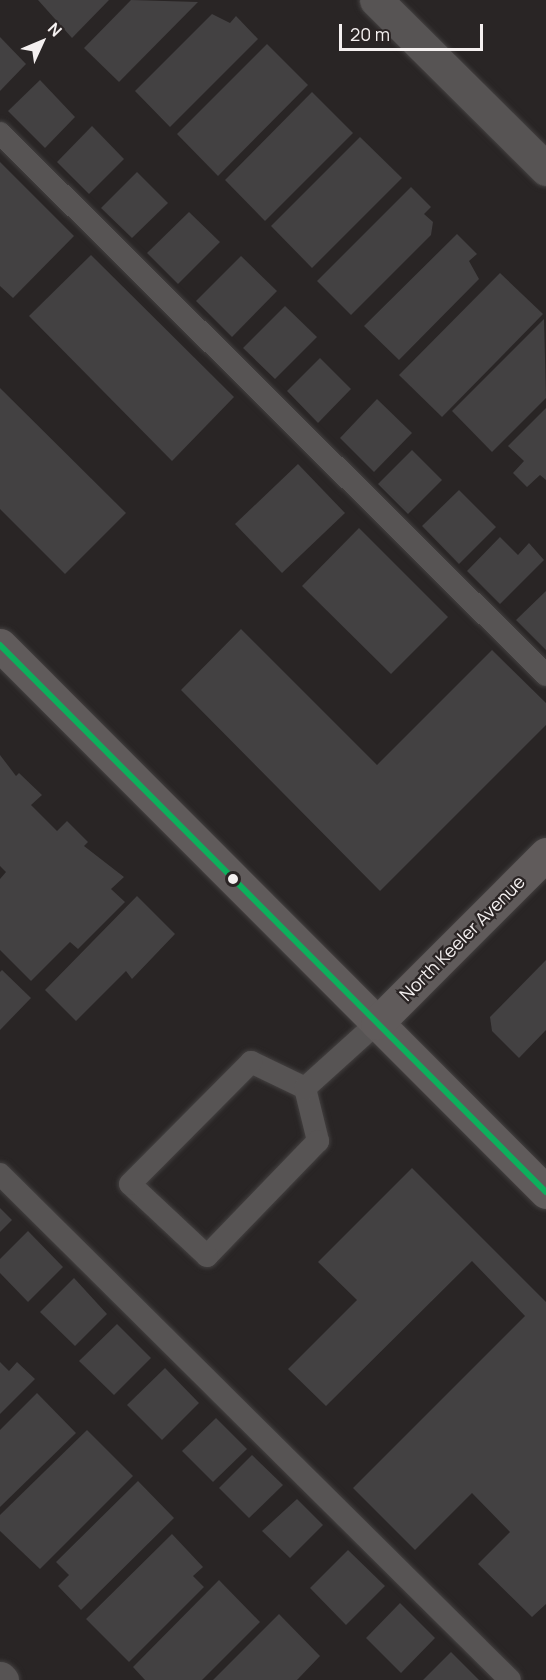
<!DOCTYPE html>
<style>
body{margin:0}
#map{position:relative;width:546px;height:1680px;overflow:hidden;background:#292525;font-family:Manrope,sans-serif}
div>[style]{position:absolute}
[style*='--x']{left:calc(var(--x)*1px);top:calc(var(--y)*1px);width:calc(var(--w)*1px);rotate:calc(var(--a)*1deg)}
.building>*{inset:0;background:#434142}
.roads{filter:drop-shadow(0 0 2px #434040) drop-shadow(0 0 2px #434040)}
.lane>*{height:22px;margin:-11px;padding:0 11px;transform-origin:11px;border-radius:11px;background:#575454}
.street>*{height:33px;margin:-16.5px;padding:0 16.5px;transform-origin:16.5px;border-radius:16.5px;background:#575454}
.secondary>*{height:33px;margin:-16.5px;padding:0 16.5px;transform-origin:16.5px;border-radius:16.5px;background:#605b5b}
.bus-1>*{height:6px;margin:-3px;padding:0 3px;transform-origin:3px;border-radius:3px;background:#0daf5c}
.dots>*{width:16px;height:16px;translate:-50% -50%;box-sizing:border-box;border:3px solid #2a2424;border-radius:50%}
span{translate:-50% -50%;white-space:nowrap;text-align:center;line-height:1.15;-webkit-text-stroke:4.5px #2a2424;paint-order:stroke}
.street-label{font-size:18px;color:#f4f0f0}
.north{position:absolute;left:12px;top:12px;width:60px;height:60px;-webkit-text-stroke:4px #2a2424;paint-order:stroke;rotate:46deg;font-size:16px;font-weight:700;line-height:24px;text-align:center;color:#f4f0f0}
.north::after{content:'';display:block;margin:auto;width:21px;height:27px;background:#f4f0f0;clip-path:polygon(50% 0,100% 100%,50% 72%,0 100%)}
.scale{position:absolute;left:339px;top:24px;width:144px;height:27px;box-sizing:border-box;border:3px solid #f4f0f0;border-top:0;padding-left:8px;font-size:18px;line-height:21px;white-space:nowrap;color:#f4f0f0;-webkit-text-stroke:4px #2a2424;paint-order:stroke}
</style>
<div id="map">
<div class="building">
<i style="clip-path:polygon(38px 0,109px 0,72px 38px)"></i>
<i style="clip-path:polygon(131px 0,198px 2px,119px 82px,84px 48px)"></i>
<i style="clip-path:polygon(212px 14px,230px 23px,236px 16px,258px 39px,170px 127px,135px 91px)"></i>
<i style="clip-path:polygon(0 37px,26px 64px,0 91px)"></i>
<i style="clip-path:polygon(267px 44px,308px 85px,218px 176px,177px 134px)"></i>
<i style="clip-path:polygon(40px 80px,75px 117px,45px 148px,8px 111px)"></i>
<i style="clip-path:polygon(312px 92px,353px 133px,265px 221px,225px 180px)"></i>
<i style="clip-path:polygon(92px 126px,124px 159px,89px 194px,57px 162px)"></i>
<i style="clip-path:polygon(360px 137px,402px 178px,312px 268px,271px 226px)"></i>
<i style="clip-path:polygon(0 162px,74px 236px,13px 298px,0 286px)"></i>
<i style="clip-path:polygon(137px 172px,168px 203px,132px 238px,101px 208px)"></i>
<i style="clip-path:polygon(411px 187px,431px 207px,424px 214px,433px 222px,431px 235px,351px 315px,317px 281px)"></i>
<i style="clip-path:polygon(189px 212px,220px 242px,178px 284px,147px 253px)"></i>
<i style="clip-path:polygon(457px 234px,477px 254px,469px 261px,479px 279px,399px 360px,364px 326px)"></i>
<i style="clip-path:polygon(91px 255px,234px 397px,172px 461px,29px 316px)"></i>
<i style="clip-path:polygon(241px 256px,277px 291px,232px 337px,196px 301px)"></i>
<i style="clip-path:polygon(500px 273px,543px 314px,442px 417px,399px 375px)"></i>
<i style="clip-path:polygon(285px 306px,317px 337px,275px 379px,243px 348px)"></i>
<i style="clip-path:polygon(544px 319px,546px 398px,492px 452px,452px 411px)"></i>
<i style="clip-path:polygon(320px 358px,351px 389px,318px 423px,287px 391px)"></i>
<i style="clip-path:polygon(0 388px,126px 513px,65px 574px,0 509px)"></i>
<i style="clip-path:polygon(377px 399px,412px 433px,374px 472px,340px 438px)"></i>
<i style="clip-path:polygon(546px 408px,546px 480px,540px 475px,527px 487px,513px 473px,524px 461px,508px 446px)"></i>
<i style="clip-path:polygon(412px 450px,442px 480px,408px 514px,378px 484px)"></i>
<i style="clip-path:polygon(298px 464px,345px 513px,282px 573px,235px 524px)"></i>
<i style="clip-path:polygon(459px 490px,496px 527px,459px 564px,422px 526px)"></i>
<i style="clip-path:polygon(359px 528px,448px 617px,391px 674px,302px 586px)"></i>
<i style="clip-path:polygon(500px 537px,518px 555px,529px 543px,544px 560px,500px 604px,467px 571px)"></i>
<i style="clip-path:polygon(546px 591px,546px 650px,516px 620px)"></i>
<i style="clip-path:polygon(241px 629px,377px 765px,492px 650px,546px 703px,546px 725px,380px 891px,181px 690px)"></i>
<i style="clip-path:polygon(0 755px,16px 776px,19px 773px,42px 795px,31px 805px,57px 831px,67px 821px,88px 842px,84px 846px,124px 877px,111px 889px,125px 902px,78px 949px,70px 942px,31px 981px,0 950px,0 879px,6px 872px,0 866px)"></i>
<i style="clip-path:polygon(137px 896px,175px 934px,132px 979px,126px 971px,76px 1021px,45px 990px)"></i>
<i style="clip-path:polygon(546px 960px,546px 1030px,519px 1058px,492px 1031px,490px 1017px)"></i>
<i style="clip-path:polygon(2px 970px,31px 998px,0 1030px,0 972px)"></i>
<i style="clip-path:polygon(412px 1168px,546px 1302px,546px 1604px,532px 1617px,478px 1564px,510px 1532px,472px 1493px,415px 1550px,353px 1488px,525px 1316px,472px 1261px,326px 1406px,288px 1369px,357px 1300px,318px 1262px)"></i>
<i style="clip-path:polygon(0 1208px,12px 1220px,0 1232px)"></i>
<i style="clip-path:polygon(28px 1231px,63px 1267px,28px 1302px,0 1273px,0 1259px)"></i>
<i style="clip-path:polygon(74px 1278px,107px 1314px,75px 1346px,40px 1312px)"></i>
<i style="clip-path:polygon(117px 1324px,151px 1358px,114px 1395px,79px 1361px)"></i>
<i style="clip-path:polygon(0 1362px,9px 1371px,17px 1362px,35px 1379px,0 1414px)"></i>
<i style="clip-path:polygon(165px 1368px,199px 1403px,162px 1440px,127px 1405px)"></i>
<i style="clip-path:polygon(37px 1393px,76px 1433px,0 1507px,0 1430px)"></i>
<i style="clip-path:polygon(216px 1418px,247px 1449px,213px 1482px,182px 1451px)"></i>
<i style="clip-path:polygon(87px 1430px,133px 1476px,40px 1569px,0 1531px,0 1515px)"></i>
<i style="clip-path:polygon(252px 1455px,283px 1485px,249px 1518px,219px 1488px)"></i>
<i style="clip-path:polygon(138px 1481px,174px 1518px,81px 1610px,58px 1586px,69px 1575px,56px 1562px)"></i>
<i style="clip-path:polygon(297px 1499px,323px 1525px,290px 1558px,262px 1531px)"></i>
<i style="clip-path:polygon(172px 1534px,203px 1567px,193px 1576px,204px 1587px,129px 1662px,86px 1619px)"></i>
<i style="clip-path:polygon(348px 1550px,385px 1586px,346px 1625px,310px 1588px)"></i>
<i style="clip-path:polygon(219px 1580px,260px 1622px,202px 1680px,145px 1680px,133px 1667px)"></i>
<i style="clip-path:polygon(400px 1603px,435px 1638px,401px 1673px,366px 1638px)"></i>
<i style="clip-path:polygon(279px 1614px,320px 1656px,297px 1680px,213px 1680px)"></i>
<i style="clip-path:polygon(451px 1652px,479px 1680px,423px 1680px)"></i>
</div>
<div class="roads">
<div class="lane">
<i style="--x:0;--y:133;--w:769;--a:44.79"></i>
<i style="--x:251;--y:1062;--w:60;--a:25.7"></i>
<i style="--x:305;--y:1088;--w:55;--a:76.2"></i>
<i style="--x:318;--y:1141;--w:160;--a:134"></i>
<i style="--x:207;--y:1256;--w:105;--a:-136.9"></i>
<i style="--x:130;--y:1184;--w:172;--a:-45.2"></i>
<i style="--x:305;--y:1088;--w:97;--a:-42.1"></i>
<i style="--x:0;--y:1174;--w:718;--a:44.77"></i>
</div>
<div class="street">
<i style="--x:376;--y:0;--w:240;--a:44.8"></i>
<i style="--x:0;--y:1678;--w:3;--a:45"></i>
</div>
<div class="secondary">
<i style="--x:0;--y:645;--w:773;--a:45.05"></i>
<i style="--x:377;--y:1023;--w:239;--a:-45"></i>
</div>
</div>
<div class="bus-1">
<i style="--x:0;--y:645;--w:773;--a:45.05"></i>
</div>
<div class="dots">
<i style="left:233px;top:879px;background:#f4f0f0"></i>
</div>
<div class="street-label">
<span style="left:462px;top:938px;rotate:-45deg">North Keeler Avenue</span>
</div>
<div class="north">N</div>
<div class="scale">20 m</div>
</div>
